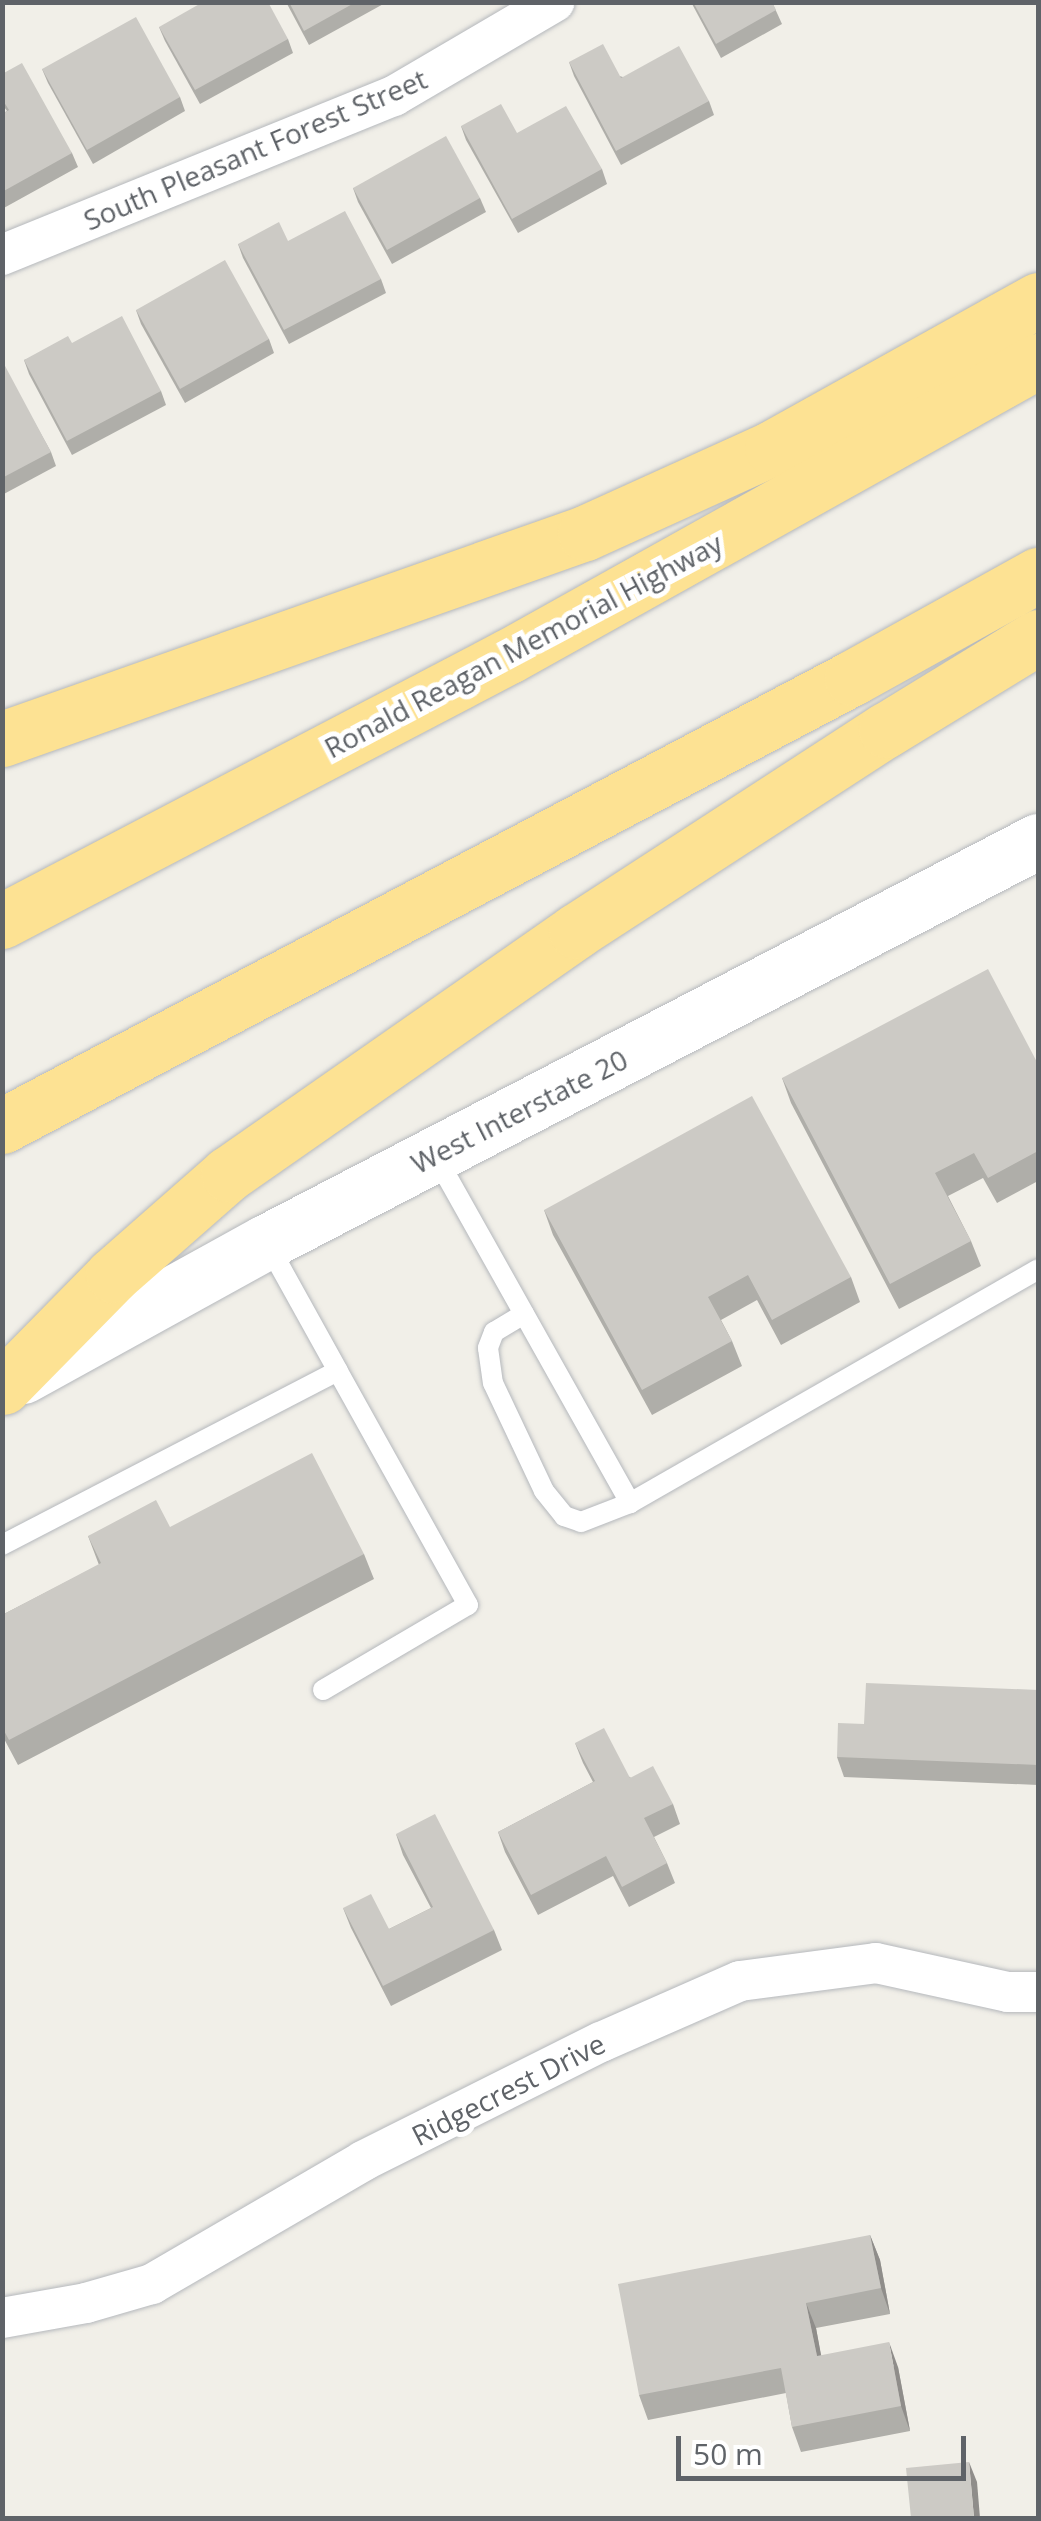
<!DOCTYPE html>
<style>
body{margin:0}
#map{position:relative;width:1041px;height:2521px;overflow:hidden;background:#f1efe8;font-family:"Open Sans",sans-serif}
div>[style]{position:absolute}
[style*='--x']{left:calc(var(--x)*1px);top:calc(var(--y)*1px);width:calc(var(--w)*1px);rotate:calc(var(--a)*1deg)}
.roads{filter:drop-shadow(0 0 2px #b5b8bc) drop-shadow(0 0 2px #b5b8bc)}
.lane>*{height:20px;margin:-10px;padding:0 10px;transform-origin:10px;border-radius:10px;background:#fff}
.street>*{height:40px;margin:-20px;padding:0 20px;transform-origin:20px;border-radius:20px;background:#fff}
.secondary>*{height:55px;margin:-27.5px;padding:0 27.5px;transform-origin:27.5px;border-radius:27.5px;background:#fff}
.highway>*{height:55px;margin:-27.5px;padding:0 27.5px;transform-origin:27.5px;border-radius:27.5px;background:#fde293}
.wall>*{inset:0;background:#afaea9}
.shaded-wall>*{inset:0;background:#8f8d8a}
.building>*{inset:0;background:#cccac5}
span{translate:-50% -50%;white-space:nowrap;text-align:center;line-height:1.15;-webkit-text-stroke:10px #fff;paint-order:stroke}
.street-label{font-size:28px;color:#5f6368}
.frame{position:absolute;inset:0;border:5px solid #5f6368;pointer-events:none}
.scale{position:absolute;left:676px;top:2436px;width:290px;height:45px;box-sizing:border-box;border:5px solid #5f6368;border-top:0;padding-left:12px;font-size:30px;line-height:35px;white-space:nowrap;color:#5f6368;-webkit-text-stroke:8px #fff;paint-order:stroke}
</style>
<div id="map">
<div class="roads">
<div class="lane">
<i style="--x:436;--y:1157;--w:397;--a:60.7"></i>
<i style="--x:630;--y:1503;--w:470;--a:-29.8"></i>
<i style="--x:524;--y:1314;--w:35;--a:149"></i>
<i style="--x:494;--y:1332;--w:17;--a:111"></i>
<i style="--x:488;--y:1348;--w:35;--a:82"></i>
<i style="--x:493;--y:1383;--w:119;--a:64.7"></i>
<i style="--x:544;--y:1491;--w:32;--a:51"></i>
<i style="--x:564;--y:1516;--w:18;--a:19"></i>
<i style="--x:581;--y:1522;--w:53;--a:-21.2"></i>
<i style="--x:2;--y:1545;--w:378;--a:-27.4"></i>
<i style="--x:338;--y:1371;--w:146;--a:-119"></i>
<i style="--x:323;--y:1690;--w:168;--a:-30.4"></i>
<i style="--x:468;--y:1605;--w:268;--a:-119.1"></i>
</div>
<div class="street">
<i style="--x:2;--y:255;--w:423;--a:-22.1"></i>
<i style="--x:394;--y:96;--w:186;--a:-30.4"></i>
<i style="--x:2;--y:2318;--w:85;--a:-10.1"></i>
<i style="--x:86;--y:2303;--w:69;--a:-16.1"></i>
<i style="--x:152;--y:2284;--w:244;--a:-30.2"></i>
<i style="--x:363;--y:2161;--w:266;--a:-26.6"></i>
<i style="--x:601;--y:2042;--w:152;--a:-23.7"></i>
<i style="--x:740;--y:1981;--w:137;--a:-7.5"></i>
<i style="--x:876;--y:1963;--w:135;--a:12.4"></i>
<i style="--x:1008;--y:1992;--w:30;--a:0"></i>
</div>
<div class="secondary">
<i style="--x:23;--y:1376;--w:277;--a:-28.9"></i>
<i style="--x:266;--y:1242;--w:870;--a:-27.45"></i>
</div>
<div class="highway">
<i style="--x:2;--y:739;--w:618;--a:-19.46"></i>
<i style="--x:585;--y:533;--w:205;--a:-24.4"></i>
<i style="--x:772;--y:448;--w:304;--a:-29.1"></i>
<i style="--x:2;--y:921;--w:572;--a:-27.6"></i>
<i style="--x:509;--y:656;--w:606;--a:-29.15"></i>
<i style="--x:2;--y:1126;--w:961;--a:-27.79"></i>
<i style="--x:852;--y:678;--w:213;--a:-29"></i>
<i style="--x:3;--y:1387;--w:157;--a:-45.5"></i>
<i style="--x:113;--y:1275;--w:153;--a:-41.3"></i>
<i style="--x:228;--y:1174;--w:424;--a:-34.9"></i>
<i style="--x:576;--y:931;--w:369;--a:-33"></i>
<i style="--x:886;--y:730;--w:178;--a:-31.5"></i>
</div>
</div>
<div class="wall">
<i style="clip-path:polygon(286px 2px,387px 2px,309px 45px)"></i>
<i style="clip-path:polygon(691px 2px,772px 2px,782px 24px,721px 58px)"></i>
<i style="clip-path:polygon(159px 27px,288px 39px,293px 53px,200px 104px,165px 41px)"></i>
<i style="clip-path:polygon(569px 62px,709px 101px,714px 115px,621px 165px,574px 76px)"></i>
<i style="clip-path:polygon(42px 69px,180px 97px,185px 111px,93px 164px,48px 83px)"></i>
<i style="clip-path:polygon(2px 74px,72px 153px,78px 167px,2px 209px,2px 114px,7px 111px,2px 104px)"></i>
<i style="clip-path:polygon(461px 126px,602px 169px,607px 184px,518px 233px,466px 140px)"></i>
<i style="clip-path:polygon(353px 188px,480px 198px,486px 212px,392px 264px,358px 202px)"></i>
<i style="clip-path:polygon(288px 241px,381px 279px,386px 293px,289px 344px,243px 258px,238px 244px)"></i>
<i style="clip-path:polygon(136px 310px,269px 339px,274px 353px,185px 403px,141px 324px)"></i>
<i style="clip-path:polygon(72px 343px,161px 391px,166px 405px,72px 455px,29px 374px,24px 360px)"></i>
<i style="clip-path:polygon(2px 364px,51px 452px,56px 466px,2px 495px)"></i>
<i style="clip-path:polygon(1038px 1064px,1038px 1181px,997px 1203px,983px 1178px,948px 1196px,971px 1241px,981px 1266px,899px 1309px,791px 1103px,782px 1078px)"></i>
<i style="clip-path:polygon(544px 1210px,851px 1277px,860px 1302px,781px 1345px,757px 1300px,721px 1320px,732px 1341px,742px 1366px,652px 1415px,553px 1235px)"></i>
<i style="clip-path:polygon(170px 1527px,364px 1554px,374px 1579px,18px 1765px,2px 1735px,2px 1615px,99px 1565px,88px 1536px)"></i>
<i style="clip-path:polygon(1038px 1690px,1038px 1785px,844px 1777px,837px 1757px,864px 1724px)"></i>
<i style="clip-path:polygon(575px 1743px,673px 1804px,680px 1824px,654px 1837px,667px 1863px,675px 1883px,629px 1907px,613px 1876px,538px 1915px,505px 1852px,498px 1832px,593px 1782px,583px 1763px)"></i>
<i style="clip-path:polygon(396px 1834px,494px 1930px,502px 1950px,391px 2006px,351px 1928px,343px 1908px,389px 1929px,431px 1908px,403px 1855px)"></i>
<i style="clip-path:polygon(870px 2235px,880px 2260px,890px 2314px,816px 2328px,821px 2356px,898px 2367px,910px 2431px,801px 2452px,792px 2427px,786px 2393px,648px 2420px,639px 2395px)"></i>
</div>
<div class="shaded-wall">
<i style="clip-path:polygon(870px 2235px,880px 2260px,890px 2314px,881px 2288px)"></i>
<i style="clip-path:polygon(806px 2303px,816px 2328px,826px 2381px,817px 2356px)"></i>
<i style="clip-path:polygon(889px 2342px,898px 2367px,910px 2431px,901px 2406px)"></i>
<i style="clip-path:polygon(969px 2462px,977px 2482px,980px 2518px,974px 2518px)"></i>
</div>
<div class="building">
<i style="clip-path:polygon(203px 2px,268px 2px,288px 39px,195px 90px,159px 27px)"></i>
<i style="clip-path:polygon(289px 2px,356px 2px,304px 31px)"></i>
<i style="clip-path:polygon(693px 2px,772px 2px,776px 10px,716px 44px)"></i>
<i style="clip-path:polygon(136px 17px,180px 97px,87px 150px,42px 69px)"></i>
<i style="clip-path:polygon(603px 44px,621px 78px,679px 46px,709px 101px,616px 151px,569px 62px)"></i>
<i style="clip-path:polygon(22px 63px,72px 153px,2px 192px,2px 114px,9px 110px,2px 99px,2px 74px)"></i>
<i style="clip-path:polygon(501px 104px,517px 133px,566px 106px,602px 169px,512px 219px,461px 126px)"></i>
<i style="clip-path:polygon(446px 136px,480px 198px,387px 250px,353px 188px)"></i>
<i style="clip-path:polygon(345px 211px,381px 279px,284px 330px,238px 244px,279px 222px,288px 241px)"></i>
<i style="clip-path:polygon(225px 260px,269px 339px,180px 389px,136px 310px)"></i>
<i style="clip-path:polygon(122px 316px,161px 391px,67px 441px,24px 360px,68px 336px,72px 343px)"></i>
<i style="clip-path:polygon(2px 364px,4px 364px,51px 452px,2px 478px)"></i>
<i style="clip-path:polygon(988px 969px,1038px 1064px,1038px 1151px,988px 1178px,974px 1153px,935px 1173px,971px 1241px,890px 1284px,782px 1078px)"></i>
<i style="clip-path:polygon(752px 1096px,851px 1277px,772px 1320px,748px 1275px,708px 1297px,732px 1341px,642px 1390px,544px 1210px)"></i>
<i style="clip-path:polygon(312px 1453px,364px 1554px,9px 1740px,2px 1727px,2px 1615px,101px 1563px,88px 1536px,156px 1500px,170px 1527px)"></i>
<i style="clip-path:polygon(866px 1683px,1038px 1690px,1038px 1765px,837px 1757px,838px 1723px,864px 1724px)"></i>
<i style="clip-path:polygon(604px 1728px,630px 1778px,653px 1766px,673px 1804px,644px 1818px,667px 1863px,622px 1887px,606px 1856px,531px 1895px,498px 1832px,595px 1781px,575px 1743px)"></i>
<i style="clip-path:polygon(435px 1814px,494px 1930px,383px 1986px,343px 1908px,371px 1894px,389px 1929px,433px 1907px,396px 1834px)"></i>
<i style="clip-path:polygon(870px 2235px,881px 2288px,806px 2303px,817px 2356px,889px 2342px,901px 2406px,792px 2427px,781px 2368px,639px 2395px,618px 2284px)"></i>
<i style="clip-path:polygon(969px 2462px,974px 2518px,911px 2518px,906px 2468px)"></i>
</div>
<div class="street-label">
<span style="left:255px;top:149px;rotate:-23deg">South Pleasant Forest Street</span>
<span style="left:523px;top:645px;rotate:-28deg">Ronald Reagan Memorial Highway</span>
<span style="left:519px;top:1111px;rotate:-27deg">West Interstate 20</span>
<span style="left:508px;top:2089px;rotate:-27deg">Ridgecrest Drive</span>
</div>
<div class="frame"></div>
<div class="scale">50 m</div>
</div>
